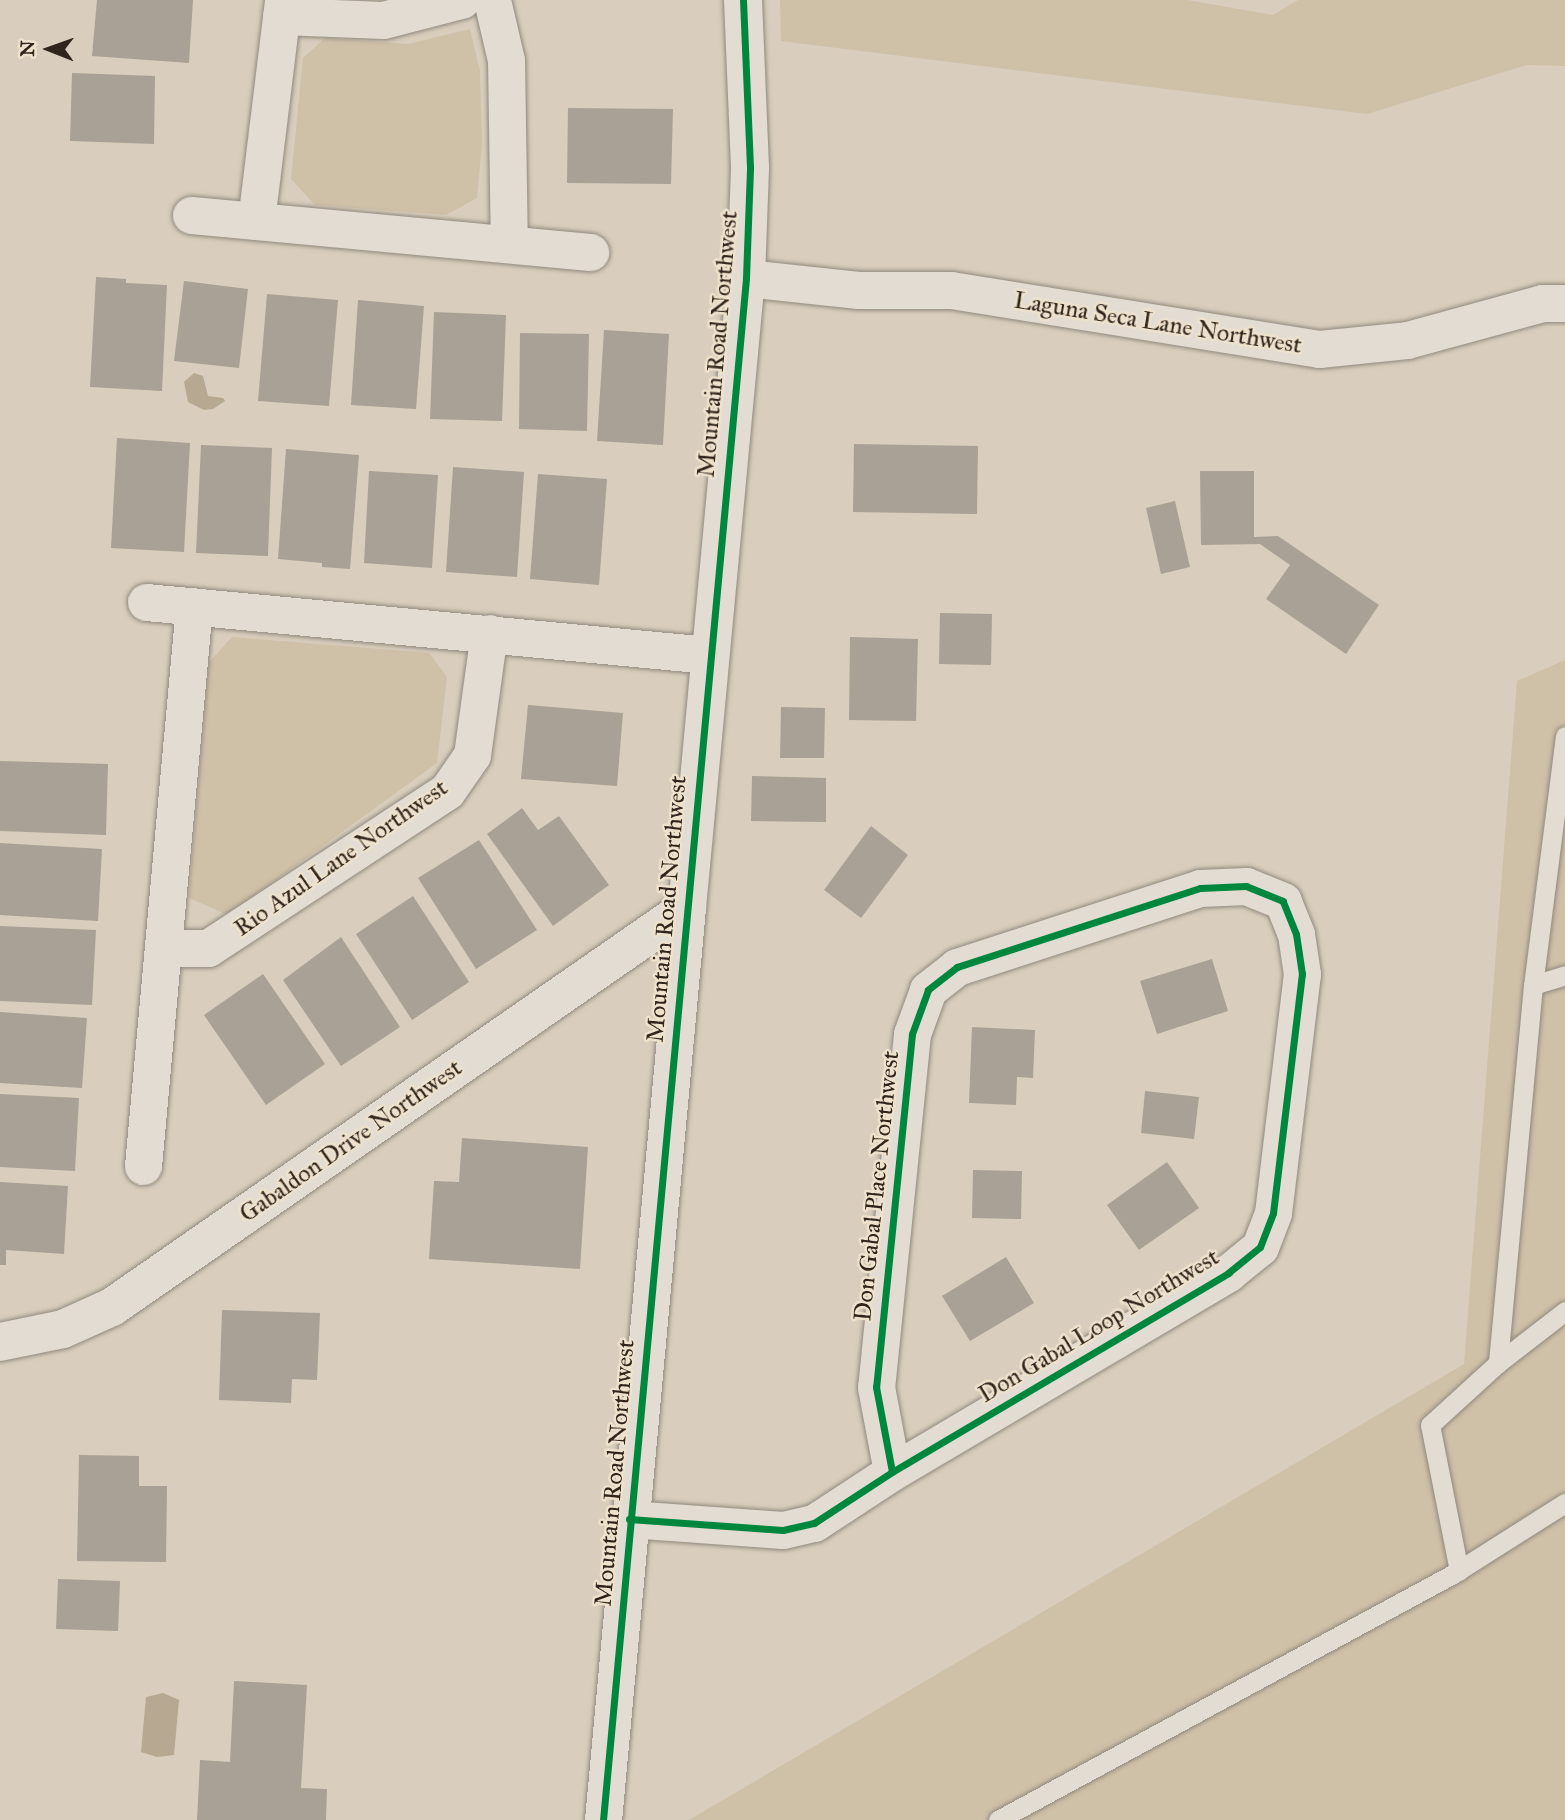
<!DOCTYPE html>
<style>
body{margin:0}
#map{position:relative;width:1565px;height:1820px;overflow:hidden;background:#d9cebd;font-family:"IM FELL Great Primer",serif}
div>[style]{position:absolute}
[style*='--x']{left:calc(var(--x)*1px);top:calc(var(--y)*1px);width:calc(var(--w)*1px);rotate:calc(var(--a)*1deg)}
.green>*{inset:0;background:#cfc0a8}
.water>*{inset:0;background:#b7a891}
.building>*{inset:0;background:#a9a195}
.roads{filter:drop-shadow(0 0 2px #90897e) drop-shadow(0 0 2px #90897e)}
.service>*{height:19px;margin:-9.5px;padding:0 9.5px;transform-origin:9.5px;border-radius:9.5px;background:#e2dcd3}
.minor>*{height:37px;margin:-18.5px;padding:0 18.5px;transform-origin:18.5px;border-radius:18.5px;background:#e2dcd3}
.tertiary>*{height:38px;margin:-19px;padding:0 19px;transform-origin:19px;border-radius:19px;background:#e2dcd3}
.cycleway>*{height:7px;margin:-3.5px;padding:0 3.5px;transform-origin:3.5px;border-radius:3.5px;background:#00873e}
span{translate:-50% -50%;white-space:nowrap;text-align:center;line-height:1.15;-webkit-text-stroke:5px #efe2cc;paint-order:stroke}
.street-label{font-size:24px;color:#2f251d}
.north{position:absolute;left:14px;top:14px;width:70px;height:70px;-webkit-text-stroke:5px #efe2cc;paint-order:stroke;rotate:271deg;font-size:19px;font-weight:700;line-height:28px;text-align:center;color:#2f251d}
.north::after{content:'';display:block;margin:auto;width:24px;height:32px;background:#2f251d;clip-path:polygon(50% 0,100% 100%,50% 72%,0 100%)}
</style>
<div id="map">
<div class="green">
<i style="clip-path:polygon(780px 0,1187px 0,1273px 15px,1298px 0,1565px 0,1565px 66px,1527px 65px,1367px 114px,781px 41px)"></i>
<i style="clip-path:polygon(470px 29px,480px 71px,482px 144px,477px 198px,446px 215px,315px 205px,291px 179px,303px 58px,325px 38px,408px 44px)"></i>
<i style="clip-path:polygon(232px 637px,429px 653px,447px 677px,437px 763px,228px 915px,189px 898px,209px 662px)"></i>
<i style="clip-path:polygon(1565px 660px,1565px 1820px,689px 1820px,1464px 1364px,1517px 681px)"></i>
</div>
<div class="water">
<i style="clip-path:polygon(194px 373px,203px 376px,208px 396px,223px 398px,225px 401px,213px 409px,204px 410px,188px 402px,184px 382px)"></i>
<i style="clip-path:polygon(163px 1693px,179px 1700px,174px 1755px,157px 1757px,141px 1752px,146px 1697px)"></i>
</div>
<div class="building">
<i style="clip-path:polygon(97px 0,193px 0,189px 63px,92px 56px)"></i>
<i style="clip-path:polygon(72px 73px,155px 76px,154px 144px,70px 141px)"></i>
<i style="clip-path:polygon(568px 108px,673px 109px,671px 184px,567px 183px)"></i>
<i style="clip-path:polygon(96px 277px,126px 279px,126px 283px,167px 285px,162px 391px,90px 387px)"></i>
<i style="clip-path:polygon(184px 281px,248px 289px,239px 368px,174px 361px)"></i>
<i style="clip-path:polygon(267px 294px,338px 300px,329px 406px,258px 401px)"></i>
<i style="clip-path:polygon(358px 300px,424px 306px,416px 409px,351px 405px)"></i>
<i style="clip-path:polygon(434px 312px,506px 315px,502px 421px,430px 419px)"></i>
<i style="clip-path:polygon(604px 330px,669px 334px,663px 445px,597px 441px)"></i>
<i style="clip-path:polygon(520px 333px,589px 334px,587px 431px,519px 429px)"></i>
<i style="clip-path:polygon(117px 438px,190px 443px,184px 552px,111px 548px)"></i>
<i style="clip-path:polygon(854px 444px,978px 446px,977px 514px,853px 512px)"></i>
<i style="clip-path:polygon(201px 445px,272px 448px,268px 556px,196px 553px)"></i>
<i style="clip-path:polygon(286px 449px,359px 455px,350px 569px,322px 567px,322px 563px,278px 559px)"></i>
<i style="clip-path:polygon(453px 467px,524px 472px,517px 577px,446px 572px)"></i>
<i style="clip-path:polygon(369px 471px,438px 475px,432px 568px,364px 563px)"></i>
<i style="clip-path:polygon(1200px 471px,1254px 471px,1254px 537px,1278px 536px,1379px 605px,1346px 654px,1266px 599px,1290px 565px,1260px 544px,1201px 545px)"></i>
<i style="clip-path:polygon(538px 474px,607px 479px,599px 585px,530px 579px)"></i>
<i style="clip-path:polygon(1175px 501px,1190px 567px,1161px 574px,1146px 508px)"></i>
<i style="clip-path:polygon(940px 613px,992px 614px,991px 665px,939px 664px)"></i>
<i style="clip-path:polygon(850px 637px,918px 639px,916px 721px,849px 720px)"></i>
<i style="clip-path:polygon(528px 705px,623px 713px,617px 786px,521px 779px)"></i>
<i style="clip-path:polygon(781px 707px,825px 708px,824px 758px,780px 758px)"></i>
<i style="clip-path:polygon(0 761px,108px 764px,106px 835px,0 831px)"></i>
<i style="clip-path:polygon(752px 776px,826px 778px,826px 822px,751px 821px)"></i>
<i style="clip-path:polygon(522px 808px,538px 830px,559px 816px,609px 885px,553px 926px,487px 834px)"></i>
<i style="clip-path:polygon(871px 826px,908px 855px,861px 918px,824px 890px)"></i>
<i style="clip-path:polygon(479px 840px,537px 930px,476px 969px,418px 878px)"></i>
<i style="clip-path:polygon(0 843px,102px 849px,98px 921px,0 915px)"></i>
<i style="clip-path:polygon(413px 896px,469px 982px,412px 1020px,356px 934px)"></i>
<i style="clip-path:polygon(0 926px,96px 930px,92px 1005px,0 1001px)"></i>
<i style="clip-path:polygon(341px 937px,400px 1027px,341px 1066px,283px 980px)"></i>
<i style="clip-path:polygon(1212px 959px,1228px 1011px,1157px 1034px,1140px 981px)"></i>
<i style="clip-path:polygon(263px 974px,325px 1064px,266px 1105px,204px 1015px)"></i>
<i style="clip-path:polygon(0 1012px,87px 1018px,82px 1088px,0 1083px)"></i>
<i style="clip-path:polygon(972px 1027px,1035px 1030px,1033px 1078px,1017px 1077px,1016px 1105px,969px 1103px)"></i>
<i style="clip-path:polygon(1145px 1091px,1199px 1097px,1194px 1139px,1141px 1133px)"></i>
<i style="clip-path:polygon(0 1094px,79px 1098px,75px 1171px,0 1167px)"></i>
<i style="clip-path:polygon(462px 1138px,588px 1147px,580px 1269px,429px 1259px,434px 1181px,459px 1182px)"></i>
<i style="clip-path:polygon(1167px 1162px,1199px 1208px,1139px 1250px,1107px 1205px)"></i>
<i style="clip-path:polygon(973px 1170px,1022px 1171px,1021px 1219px,972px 1218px)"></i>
<i style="clip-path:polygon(0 1182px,68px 1186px,64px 1254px,6px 1250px,6px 1265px,0 1265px)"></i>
<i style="clip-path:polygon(1006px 1257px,1034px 1303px,970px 1341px,942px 1296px)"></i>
<i style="clip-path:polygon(222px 1310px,320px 1313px,317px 1380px,292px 1379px,291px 1403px,219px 1400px)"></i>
<i style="clip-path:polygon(79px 1455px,139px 1456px,139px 1486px,167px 1486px,166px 1562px,77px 1561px)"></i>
<i style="clip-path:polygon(58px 1579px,120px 1581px,118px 1631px,56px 1629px)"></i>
<i style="clip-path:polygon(234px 1681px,307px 1685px,301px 1788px,327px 1789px,326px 1820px,197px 1820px,200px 1760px,230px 1762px)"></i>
</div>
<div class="roads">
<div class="service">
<i style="--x:1565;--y:736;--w:251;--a:97.3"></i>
<i style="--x:1533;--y:985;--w:380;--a:95.3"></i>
<i style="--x:1498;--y:1363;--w:85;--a:-37.8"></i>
<i style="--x:1533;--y:985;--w:34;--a:-17"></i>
<i style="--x:1459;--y:1571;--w:149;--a:-101.2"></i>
<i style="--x:1430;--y:1425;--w:92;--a:-42.4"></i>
<i style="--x:998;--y:1820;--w:517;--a:-28.4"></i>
<i style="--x:1453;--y:1574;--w:133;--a:-32.4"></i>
</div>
<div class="minor">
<i style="--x:492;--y:0;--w:62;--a:76.9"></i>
<i style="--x:506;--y:60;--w:182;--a:89.1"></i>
<i style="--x:281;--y:16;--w:102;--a:2.2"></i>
<i style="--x:383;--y:20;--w:81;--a:-14.4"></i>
<i style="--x:191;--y:215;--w:401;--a:5.3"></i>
<i style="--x:256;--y:221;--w:223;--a:-83"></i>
<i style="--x:746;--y:278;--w:113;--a:6.1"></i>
<i style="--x:858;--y:290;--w:93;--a:0"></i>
<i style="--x:951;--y:290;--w:373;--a:9.1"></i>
<i style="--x:1319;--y:349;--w:88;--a:-5.8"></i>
<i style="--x:1407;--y:340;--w:140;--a:-15.3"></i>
<i style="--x:1542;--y:303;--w:23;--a:0"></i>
<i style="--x:146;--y:602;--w:565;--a:5.38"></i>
<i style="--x:163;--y:948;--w:45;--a:0"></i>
<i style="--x:208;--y:948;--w:286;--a:-33.3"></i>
<i style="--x:447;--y:791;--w:44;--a:-55.2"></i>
<i style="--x:472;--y:755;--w:123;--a:-82.1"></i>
<i style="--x:143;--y:1166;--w:562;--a:-84.8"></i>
<i style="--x:629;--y:1519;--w:154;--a:4.1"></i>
<i style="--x:783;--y:1530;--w:32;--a:-13"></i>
<i style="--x:814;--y:1523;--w:93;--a:-33.2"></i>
<i style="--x:892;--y:1472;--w:391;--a:-30.6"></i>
<i style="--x:1228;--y:1273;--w:41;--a:-39.1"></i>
<i style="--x:1260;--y:1247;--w:36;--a:-69"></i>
<i style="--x:1273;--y:1213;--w:241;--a:-83.1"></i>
<i style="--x:1302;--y:974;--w:40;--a:-98.5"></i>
<i style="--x:1296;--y:934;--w:35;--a:-112"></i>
<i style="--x:1283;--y:901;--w:40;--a:-158"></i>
<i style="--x:1246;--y:886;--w:46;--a:177.5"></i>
<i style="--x:1200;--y:888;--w:256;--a:162"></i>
<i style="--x:957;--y:967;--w:37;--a:142"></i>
<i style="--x:928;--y:990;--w:47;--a:110"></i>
<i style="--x:912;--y:1034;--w:355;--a:95.8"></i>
<i style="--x:876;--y:1387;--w:86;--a:79.3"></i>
<i style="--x:603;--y:1820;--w:916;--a:-84.74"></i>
</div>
<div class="tertiary">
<i style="--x:0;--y:1342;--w:64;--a:-11.7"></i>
<i style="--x:63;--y:1329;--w:54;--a:-24.2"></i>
<i style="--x:112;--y:1307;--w:700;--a:-34.76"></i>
<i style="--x:687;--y:908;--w:633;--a:-84.65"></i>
<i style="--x:746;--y:278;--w:111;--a:-87.9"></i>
<i style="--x:750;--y:167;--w:167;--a:-92.4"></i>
</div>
</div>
<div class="cycleway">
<i style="--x:629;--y:1519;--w:154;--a:4.1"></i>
<i style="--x:783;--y:1530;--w:32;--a:-13"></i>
<i style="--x:814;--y:1523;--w:93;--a:-33.2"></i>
<i style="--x:892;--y:1472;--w:391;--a:-30.6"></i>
<i style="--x:1228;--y:1273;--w:41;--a:-39.1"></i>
<i style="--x:1260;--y:1247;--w:36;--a:-69"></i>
<i style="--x:1273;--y:1213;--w:241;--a:-83.1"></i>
<i style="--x:1302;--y:974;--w:40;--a:-98.5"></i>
<i style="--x:1296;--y:934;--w:35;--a:-112"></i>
<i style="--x:1283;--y:901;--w:40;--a:-158"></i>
<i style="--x:1246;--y:886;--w:46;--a:177.5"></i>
<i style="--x:1200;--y:888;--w:256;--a:162"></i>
<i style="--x:957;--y:967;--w:37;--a:142"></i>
<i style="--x:928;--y:990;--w:47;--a:110"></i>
<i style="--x:912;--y:1034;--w:355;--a:95.8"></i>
<i style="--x:876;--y:1387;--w:86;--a:79.3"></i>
<i style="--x:603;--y:1820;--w:1549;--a:-84.7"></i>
<i style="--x:746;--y:278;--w:111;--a:-87.9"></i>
<i style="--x:750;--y:167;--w:167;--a:-92.4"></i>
</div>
<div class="street-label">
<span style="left:1158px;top:323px;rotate:9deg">Laguna Seca Lane Northwest</span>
<span style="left:718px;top:344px;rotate:-85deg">Mountain Road Northwest</span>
<span style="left:341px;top:858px;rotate:-35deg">Rio Azul Lane Northwest</span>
<span style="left:667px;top:909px;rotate:-85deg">Mountain Road Northwest</span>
<span style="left:351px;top:1141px;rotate:-35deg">Gabaldon Drive Northwest</span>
<span style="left:877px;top:1186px;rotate:-84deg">Don Gabal Place Northwest</span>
<span style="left:1099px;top:1326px;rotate:-31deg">Don Gabal Loop Northwest</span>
<span style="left:615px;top:1473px;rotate:-85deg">Mountain Road Northwest</span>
</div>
<div class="north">N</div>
</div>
